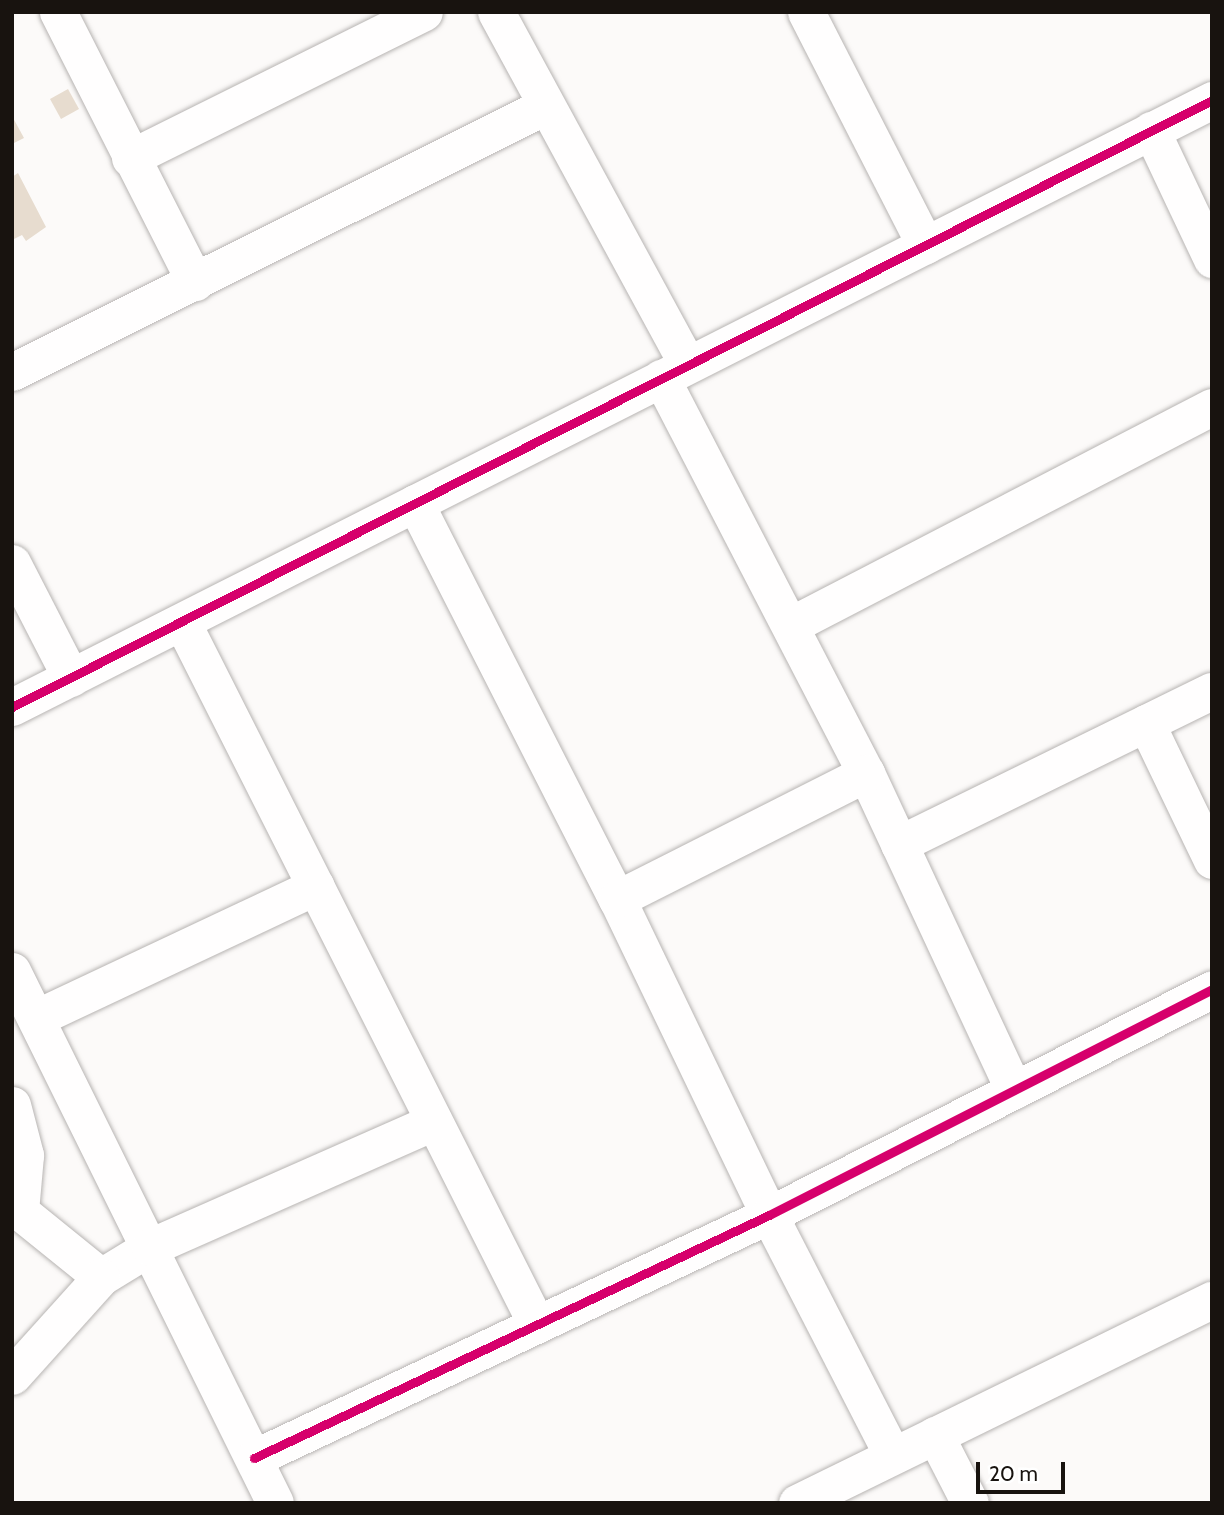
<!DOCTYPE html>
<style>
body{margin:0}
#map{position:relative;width:1224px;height:1515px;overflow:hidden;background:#fcfaf9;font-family:Cabin,sans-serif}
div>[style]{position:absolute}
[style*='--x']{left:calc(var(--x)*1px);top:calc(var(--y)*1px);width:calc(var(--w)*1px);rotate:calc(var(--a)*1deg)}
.building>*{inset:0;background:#e7dccf}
.roads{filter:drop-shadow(0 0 2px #b7b4b2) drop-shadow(0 0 2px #b7b4b2)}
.minor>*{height:37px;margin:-18.5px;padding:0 18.5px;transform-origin:18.5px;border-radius:18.5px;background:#fffefe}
.cycleway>*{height:9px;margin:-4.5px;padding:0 4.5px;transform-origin:4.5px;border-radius:4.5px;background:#d6006c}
span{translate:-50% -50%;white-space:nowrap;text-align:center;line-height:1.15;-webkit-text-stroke:5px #fff;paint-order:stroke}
.frame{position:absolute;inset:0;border:14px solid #18130f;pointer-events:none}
.scale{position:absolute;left:976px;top:1462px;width:89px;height:32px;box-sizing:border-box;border:4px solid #18130f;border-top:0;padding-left:9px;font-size:21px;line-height:24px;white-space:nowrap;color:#18130f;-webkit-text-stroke:5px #fff;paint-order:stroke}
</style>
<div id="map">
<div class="building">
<i style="clip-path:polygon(68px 89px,79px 109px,61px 119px,50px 99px)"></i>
<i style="clip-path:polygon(12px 116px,24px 138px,12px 144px)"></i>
<i style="clip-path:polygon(18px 173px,46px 227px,26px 241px,22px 235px,12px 240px,12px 177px)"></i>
</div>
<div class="roads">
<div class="minor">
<i style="--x:58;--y:12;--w:303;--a:63.1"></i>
<i style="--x:496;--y:12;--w:400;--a:61.5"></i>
<i style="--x:806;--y:12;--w:262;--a:62.9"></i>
<i style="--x:1151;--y:130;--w:143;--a:64.7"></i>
<i style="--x:130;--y:158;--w:328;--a:-26.4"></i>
<i style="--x:12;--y:372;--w:596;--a:-26.52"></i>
<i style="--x:661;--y:378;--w:445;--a:62.6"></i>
<i style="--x:866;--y:773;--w:350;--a:65"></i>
<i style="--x:415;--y:503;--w:445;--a:63"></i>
<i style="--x:617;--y:899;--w:351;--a:64.3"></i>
<i style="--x:769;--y:1215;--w:269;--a:62.8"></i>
<i style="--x:12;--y:563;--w:129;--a:62.8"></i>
<i style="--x:183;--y:624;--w:785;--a:63.21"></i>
<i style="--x:791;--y:625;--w:474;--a:-27.4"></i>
<i style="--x:12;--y:707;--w:1345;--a:-26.83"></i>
<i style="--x:1146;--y:723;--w:152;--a:64.3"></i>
<i style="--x:899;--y:844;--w:348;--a:-26.1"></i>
<i style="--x:617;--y:899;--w:279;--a:-26.8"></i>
<i style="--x:12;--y:971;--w:593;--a:63.69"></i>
<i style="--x:38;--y:1017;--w:307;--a:-25.2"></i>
<i style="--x:12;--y:1105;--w:52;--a:75.4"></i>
<i style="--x:25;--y:1155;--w:56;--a:95.1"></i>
<i style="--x:12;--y:1205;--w:114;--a:39"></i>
<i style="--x:101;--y:1277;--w:57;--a:-31.5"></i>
<i style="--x:150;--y:1247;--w:310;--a:-23.8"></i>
<i style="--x:12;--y:1376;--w:133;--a:-48"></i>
<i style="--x:935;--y:1435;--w:76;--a:62.8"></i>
<i style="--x:254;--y:1458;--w:569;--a:-25.26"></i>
<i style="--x:769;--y:1215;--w:497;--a:-27"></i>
<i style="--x:797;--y:1503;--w:462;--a:-26.1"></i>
</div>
</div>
<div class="cycleway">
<i style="--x:12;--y:707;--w:1345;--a:-26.83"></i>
<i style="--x:254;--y:1458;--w:569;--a:-25.26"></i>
<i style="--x:769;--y:1215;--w:497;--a:-27"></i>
</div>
<div class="frame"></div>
<div class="scale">20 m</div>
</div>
